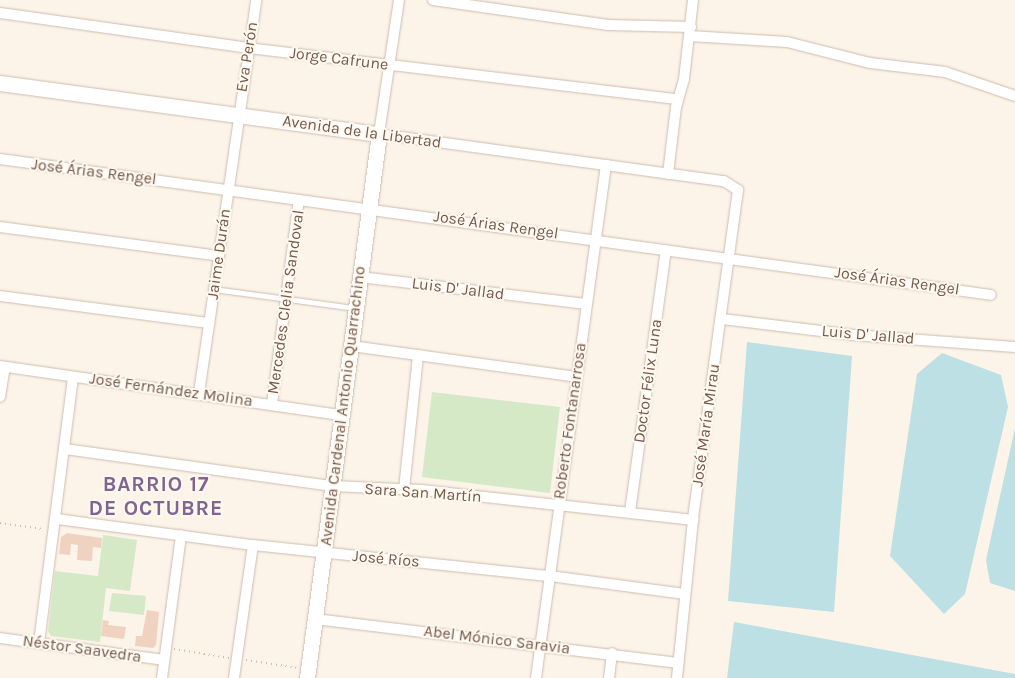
<!DOCTYPE html>
<meta charset="utf-8">
<style>
body{margin:0}
#map{position:relative;width:1015px;height:678px;overflow:hidden;background:#fcf4e8;font-family:Karla,sans-serif}
div>[style]{position:absolute}
[style*='--x']{left:calc(var(--x)*1px);top:calc(var(--y)*1px);width:calc(var(--w)*1px);rotate:calc(var(--a)*1deg)}
.green>*{inset:0;background:#d6e9c7}
.water>*{inset:0;background:#bde0e5}
.building>*{inset:0;background:#f0d2c1}
.path>*{height:2px;margin-top:-1px;transform-origin:0;background:repeating-linear-gradient(90deg,#d5b6a4 0 1px,transparent 0 5px)}
.roads{filter:drop-shadow(0 0 1px #cdbbaf) drop-shadow(0 0 1px #cdbbaf)}
.lane>*{height:5px;margin:-2.5px;padding:0 2.5px;transform-origin:2.5px;border-radius:2.5px;background:#fff}
.street>*{height:10px;margin:-5px;padding:0 5px;transform-origin:5px;border-radius:5px;background:#fff}
.secondary>*{height:15px;margin:-7.5px;padding:0 7.5px;transform-origin:7.5px;border-radius:7.5px;background:#fff}
span{translate:-50% -50%;white-space:nowrap;text-align:center;line-height:1.15;-webkit-text-stroke:4px #fef8ef;paint-order:stroke}
.street-label{font-size:16px;color:#755a4d}
.district-label{font-size:21px;color:#816591;font-weight:700;letter-spacing:1px}
</style>
<div id="map">
<div class="green">
<i style="clip-path:polygon(432px 392px,560px 407px,550px 493px,422px 477px)"></i>
<i style="clip-path:polygon(103px 535px,137px 540px,130px 591px,106px 588px,100px 642px,51px 636px,48px 631px,55px 571px,98px 576px)"></i>
<i style="clip-path:polygon(112px 593px,146px 596px,144px 615px,109px 611px)"></i>
</div>
<div class="water">
<i style="clip-path:polygon(747px 342px,852px 356px,834px 612px,728px 601px)"></i>
<i style="clip-path:polygon(942px 353px,1001px 375px,1008px 407px,965px 594px,944px 614px,890px 556px,917px 374px)"></i>
<i style="clip-path:polygon(1015px 428px,1015px 591px,990px 583px,986px 560px)"></i>
<i style="clip-path:polygon(734px 622px,1015px 674px,1015px 678px,727px 678px)"></i>
</div>
<div class="building">
<i style="clip-path:polygon(67px 533px,102px 538px,101px 548px,93px 547px,92px 561px,77px 560px,78px 545px,71px 544px,70px 555px,59px 554px,61px 537px)"></i>
<i style="clip-path:polygon(147px 610px,159px 612px,156px 645px,153px 648px,135px 646px,136px 636px,142px 636px)"></i>
<i style="clip-path:polygon(103px 620px,109px 621px,108px 625px,126px 627px,124px 639px,101px 636px)"></i>
</div>
<div class="path">
<i style="--x:0;--y:523;--w:43;--a:7.9"></i>
<i style="--x:174;--y:649;--w:56;--a:9.3"></i>
<i style="--x:246;--y:660;--w:53;--a:8.7"></i>
</div>
<div class="roads">
<div class="lane">
<i style="--x:214;--y:289;--w:142;--a:7.7"></i>
</div>
<div class="street">
<i style="--x:399;--y:0;--w:135;--a:98.5"></i>
<i style="--x:379;--y:134;--w:348;--a:7.8"></i>
<i style="--x:724;--y:181;--w:17;--a:33"></i>
<i style="--x:738;--y:190;--w:333;--a:97.8"></i>
<i style="--x:693;--y:520;--w:159;--a:95.8"></i>
<i style="--x:433;--y:0;--w:177;--a:8.1"></i>
<i style="--x:608;--y:25;--w:83;--a:1.4"></i>
<i style="--x:0;--y:13;--w:250;--a:8"></i>
<i style="--x:248;--y:48;--w:433;--a:6.8"></i>
<i style="--x:690;--y:36;--w:97;--a:3.5"></i>
<i style="--x:787;--y:42;--w:86;--a:14.2"></i>
<i style="--x:870;--y:63;--w:76;--a:6.8"></i>
<i style="--x:945;--y:72;--w:74;--a:18.9"></i>
<i style="--x:0;--y:159;--w:1000;--a:7.81"></i>
<i style="--x:668;--y:174;--w:67;--a:-83.2"></i>
<i style="--x:676;--y:107;--w:29;--a:-74"></i>
<i style="--x:684;--y:79;--w:80;--a:-83.5"></i>
<i style="--x:0;--y:227;--w:221;--a:7.5"></i>
<i style="--x:360;--y:277;--w:228;--a:6.8"></i>
<i style="--x:0;--y:296;--w:211;--a:7.4"></i>
<i style="--x:722;--y:319;--w:133;--a:6.9"></i>
<i style="--x:854;--y:335;--w:161;--a:4.3"></i>
<i style="--x:351;--y:346;--w:228;--a:7.8"></i>
<i style="--x:0;--y:366;--w:345;--a:8.2"></i>
<i style="--x:199;--y:393;--w:397;--a:-81.7"></i>
<i style="--x:0;--y:397;--w:30;--a:-81"></i>
<i style="--x:272;--y:404;--w:206;--a:-82.5"></i>
<i style="--x:65;--y:449;--w:270;--a:7.9"></i>
<i style="--x:332;--y:486;--w:90;--a:2.5"></i>
<i style="--x:422;--y:490;--w:273;--a:6.3"></i>
<i style="--x:404;--y:489;--w:135;--a:-84"></i>
<i style="--x:630;--y:512;--w:264;--a:-82.2"></i>
<i style="--x:57;--y:519;--w:198;--a:7.6"></i>
<i style="--x:253;--y:545;--w:299;--a:6"></i>
<i style="--x:550;--y:576;--w:136;--a:7.6"></i>
<i style="--x:315;--y:619;--w:366;--a:6.9"></i>
<i style="--x:0;--y:638;--w:165;--a:7.6"></i>
<i style="--x:39;--y:643;--w:268;--a:-82.7"></i>
<i style="--x:162;--y:678;--w:144;--a:-82.4"></i>
<i style="--x:234;--y:678;--w:134;--a:-81.9"></i>
<i style="--x:536;--y:678;--w:518;--a:-82.23"></i>
<i style="--x:609;--y:678;--w:25;--a:-83"></i>
</div>
<div class="secondary">
<i style="--x:0;--y:83;--w:382;--a:7.7"></i>
<i style="--x:379;--y:134;--w:549;--a:97.54"></i>
</div>
</div>
<div class="street-label">
<span style="left:247px;top:57px;rotate:-81deg">Eva Perón</span>
<span style="left:339px;top:59px;rotate:7deg">Jorge Cafrune</span>
<span style="left:362px;top:132px;rotate:8deg">Avenida de la Libertad</span>
<span style="left:94px;top:172px;rotate:7deg">José Árias Rengel</span>
<span style="left:496px;top:225px;rotate:8deg">José Árias Rengel</span>
<span style="left:219px;top:254px;rotate:-82deg">Jaime Durán</span>
<span style="left:897px;top:281px;rotate:8deg">José Árias Rengel</span>
<span style="left:458px;top:289px;rotate:7deg">Luis D' Jallad</span>
<span style="left:286px;top:302px;rotate:-82deg">Mercedes Clelia Sandoval</span>
<span style="left:868px;top:335px;rotate:5deg">Luis D' Jallad</span>
<span style="left:648px;top:381px;rotate:-82deg">Doctor Félix Luna</span>
<span style="left:171px;top:390px;rotate:8deg">José Fernández Molina</span>
<span style="left:343px;top:406px;rotate:-83deg">Avenida Cardenal Antonio Quarrachino</span>
<span style="left:570px;top:421px;rotate:-82deg">Roberto Fontanarrosa</span>
<span style="left:706px;top:425px;rotate:-82deg">José María Mirau</span>
<span style="left:423px;top:493px;rotate:4deg">Sara San Martín</span>
<span style="left:386px;top:559px;rotate:5deg">José Ríos</span>
<span style="left:497px;top:640px;rotate:7deg">Abel Mónico Saravia</span>
<span style="left:82px;top:649px;rotate:8deg">Néstor Saavedra</span>
</div>
<div class="district-label">
<span style="left:156px;top:496px">BARRIO 17<br>DE OCTUBRE</span>
</div>
</div>
